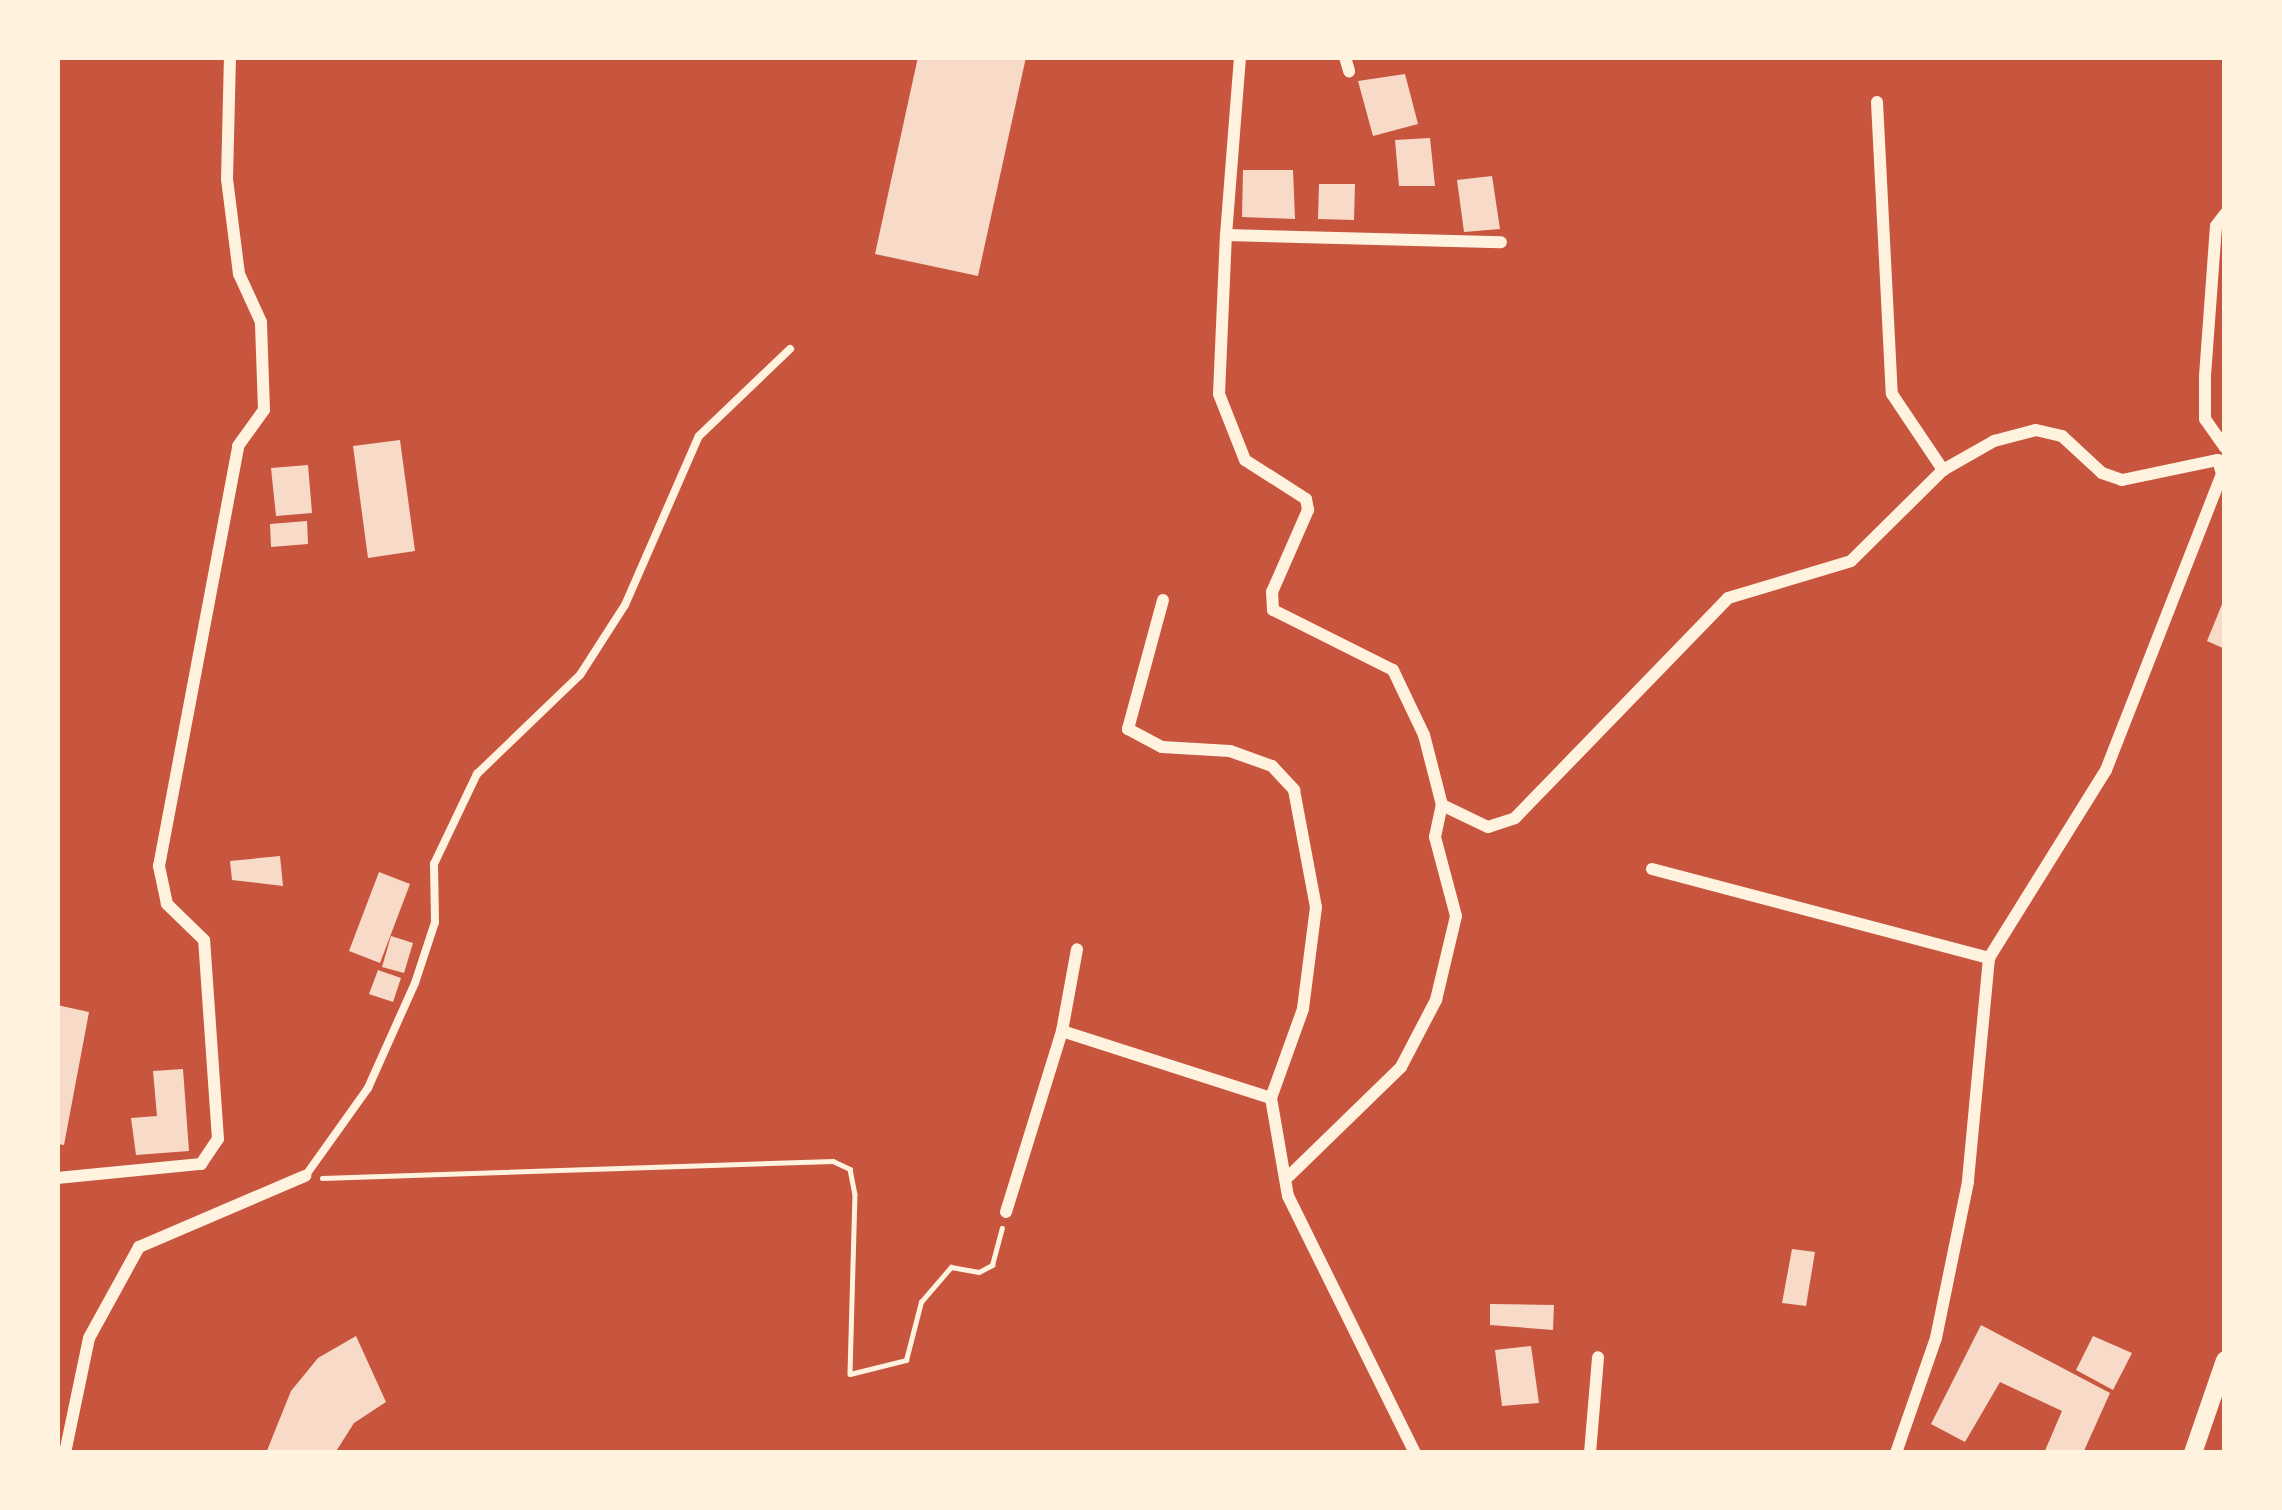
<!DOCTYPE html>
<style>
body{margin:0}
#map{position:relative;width:2282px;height:1510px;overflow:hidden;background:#c8553d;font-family:Georgia,serif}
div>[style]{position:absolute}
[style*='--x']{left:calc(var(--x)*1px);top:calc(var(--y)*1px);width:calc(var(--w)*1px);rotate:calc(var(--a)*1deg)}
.building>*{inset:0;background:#f7dbc8}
.path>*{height:4.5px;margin:-2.25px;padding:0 2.25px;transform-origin:2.25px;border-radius:2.25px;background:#fff3e0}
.service>*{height:8px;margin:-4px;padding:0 4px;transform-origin:4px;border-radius:4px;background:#fff3e0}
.minor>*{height:12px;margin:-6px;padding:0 6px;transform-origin:6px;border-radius:6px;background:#fff3e0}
.tertiary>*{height:18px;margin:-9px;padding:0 9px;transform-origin:9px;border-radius:9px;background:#fff3e0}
span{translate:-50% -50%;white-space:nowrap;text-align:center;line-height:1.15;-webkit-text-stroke:12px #fff3e0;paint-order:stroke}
.frame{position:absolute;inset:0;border:60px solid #fff3e0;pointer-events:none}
</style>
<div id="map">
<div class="building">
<i style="clip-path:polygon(918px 57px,1026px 57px,978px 276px,875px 254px)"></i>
<i style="clip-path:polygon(1405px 74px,1418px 124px,1373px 136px,1358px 81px)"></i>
<i style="clip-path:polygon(1430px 138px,1435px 186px,1399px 186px,1395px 140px)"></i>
<i style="clip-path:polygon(1243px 170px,1293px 170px,1295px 219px,1242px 217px)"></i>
<i style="clip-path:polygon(1492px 176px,1500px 229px,1464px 232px,1457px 180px)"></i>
<i style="clip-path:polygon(1319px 184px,1355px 184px,1354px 220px,1318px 219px)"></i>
<i style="clip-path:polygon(400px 440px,415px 551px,368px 558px,353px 446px)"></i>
<i style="clip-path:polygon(308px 465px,312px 513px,276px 516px,271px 468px)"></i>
<i style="clip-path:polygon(307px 521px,308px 544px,271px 547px,270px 524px)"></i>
<i style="clip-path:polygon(2225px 597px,2225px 649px,2207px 641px)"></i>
<i style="clip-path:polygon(280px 856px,283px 886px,232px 880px,230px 861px)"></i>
<i style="clip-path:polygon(379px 872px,410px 884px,380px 963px,349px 951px)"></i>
<i style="clip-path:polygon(391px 936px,413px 943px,404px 973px,382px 967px)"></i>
<i style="clip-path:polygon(378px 970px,401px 978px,393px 1002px,369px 994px)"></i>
<i style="clip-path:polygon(57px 1005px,89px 1012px,64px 1145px,57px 1144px)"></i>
<i style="clip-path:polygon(183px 1069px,189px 1151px,136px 1155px,131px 1118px,157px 1116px,153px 1071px)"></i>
<i style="clip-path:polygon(1792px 1249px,1815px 1252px,1806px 1306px,1782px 1303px)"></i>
<i style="clip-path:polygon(1490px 1304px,1554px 1305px,1553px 1330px,1490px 1325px)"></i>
<i style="clip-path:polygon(1981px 1325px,2110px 1393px,2083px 1453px,2044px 1453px,2062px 1411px,2000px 1382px,1965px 1442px,1931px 1424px)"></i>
<i style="clip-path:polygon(356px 1336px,386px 1402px,354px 1423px,335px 1453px,266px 1453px,291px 1391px,318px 1358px)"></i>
<i style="clip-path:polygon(2093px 1336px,2132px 1353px,2113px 1390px,2076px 1370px)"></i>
<i style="clip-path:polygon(1531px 1346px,1539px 1403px,1502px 1406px,1495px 1350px)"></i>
</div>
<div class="path">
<i style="--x:322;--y:1178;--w:511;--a:-1.91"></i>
<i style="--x:833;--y:1161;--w:19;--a:25"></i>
<i style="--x:850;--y:1169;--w:25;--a:79"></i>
<i style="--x:855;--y:1194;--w:180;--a:91.6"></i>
<i style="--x:850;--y:1374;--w:58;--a:-14"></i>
<i style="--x:906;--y:1360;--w:60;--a:-75.5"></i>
<i style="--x:921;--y:1302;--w:46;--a:-49.4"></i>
<i style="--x:951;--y:1267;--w:28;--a:10"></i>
<i style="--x:979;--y:1272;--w:15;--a:-28"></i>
<i style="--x:992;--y:1265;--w:38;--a:-75"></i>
</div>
<div class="service">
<i style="--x:306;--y:1175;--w:107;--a:-54.5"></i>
<i style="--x:368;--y:1088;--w:115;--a:-65.9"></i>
<i style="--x:415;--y:983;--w:64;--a:-71.8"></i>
<i style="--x:435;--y:922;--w:58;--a:-91"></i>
<i style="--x:434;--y:864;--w:100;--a:-64.5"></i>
<i style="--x:477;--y:774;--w:143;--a:-43.9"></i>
<i style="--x:580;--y:675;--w:83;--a:-57.3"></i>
<i style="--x:625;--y:605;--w:184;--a:-66.4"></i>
<i style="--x:699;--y:436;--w:126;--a:-43.7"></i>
</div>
<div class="minor">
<i style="--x:1345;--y:57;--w:15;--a:74"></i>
<i style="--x:1877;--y:102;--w:292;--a:87.1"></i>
<i style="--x:1892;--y:394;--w:92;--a:56.1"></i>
<i style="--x:2225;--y:214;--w:15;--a:127"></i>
<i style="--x:2216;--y:226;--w:151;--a:94.2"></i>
<i style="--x:2205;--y:377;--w:42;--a:90"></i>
<i style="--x:2205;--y:419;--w:35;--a:55"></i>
<i style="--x:1226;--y:235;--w:179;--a:-85.5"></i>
<i style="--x:1163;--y:600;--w:134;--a:105.2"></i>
<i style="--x:1128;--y:729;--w:38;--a:28"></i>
<i style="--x:1162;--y:747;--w:68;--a:3.4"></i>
<i style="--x:1230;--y:751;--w:45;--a:19.7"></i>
<i style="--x:1272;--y:766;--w:33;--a:47"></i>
<i style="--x:1294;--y:790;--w:119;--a:79.4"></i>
<i style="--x:1316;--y:907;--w:103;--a:97.3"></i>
<i style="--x:1303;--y:1009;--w:95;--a:109.8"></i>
<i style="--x:1271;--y:1098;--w:99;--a:80.2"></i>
<i style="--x:1288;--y:1196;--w:287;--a:63.7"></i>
<i style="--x:1442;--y:805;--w:51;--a:25.6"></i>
<i style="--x:1488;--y:827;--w:28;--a:-18"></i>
<i style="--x:1515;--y:818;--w:306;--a:-45.9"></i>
<i style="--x:1728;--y:598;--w:128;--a:-16.7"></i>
<i style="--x:1851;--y:561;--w:129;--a:-44.7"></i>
<i style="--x:1943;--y:470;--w:59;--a:-29.6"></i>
<i style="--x:1994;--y:441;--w:43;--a:-14.7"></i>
<i style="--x:2036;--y:430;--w:27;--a:13"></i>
<i style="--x:2062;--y:436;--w:54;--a:42.8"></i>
<i style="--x:2102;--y:473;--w:21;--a:19"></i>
<i style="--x:2122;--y:480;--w:98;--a:-11.8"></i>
<i style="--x:2218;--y:460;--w:15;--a:74"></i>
<i style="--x:2222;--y:474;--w:318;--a:111.4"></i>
<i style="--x:2106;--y:770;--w:221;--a:121.9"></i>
<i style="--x:1989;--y:958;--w:225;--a:95.4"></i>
<i style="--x:1968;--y:1182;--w:159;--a:101.6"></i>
<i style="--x:1936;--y:1338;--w:122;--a:109.2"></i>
<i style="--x:1652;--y:869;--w:349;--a:14.8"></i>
<i style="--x:1062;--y:1031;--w:219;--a:17.8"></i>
<i style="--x:1289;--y:1176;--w:156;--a:-44.2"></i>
<i style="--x:1401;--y:1067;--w:76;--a:-62.4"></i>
<i style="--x:1436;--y:1000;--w:86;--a:-76.6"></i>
<i style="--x:1456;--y:916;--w:82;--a:-104.9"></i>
<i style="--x:1435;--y:837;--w:33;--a:-78"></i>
<i style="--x:1442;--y:805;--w:72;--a:-104.4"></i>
<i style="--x:1424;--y:735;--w:72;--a:-115.5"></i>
<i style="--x:1393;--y:670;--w:134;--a:-153.4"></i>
<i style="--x:1273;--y:610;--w:18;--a:-93"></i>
<i style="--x:1272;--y:592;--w:90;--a:-66.3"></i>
<i style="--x:1308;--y:510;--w:11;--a:-100"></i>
<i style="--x:1306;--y:499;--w:72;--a:-147.4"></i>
<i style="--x:1245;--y:460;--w:71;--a:-111.5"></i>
<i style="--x:1219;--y:394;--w:159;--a:-87.5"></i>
<i style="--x:1226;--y:235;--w:275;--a:1.5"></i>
<i style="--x:57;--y:1178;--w:145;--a:-5.6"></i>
<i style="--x:201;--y:1164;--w:30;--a:-56"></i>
<i style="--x:218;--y:1139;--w:199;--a:-94"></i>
<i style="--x:204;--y:940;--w:52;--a:-135.8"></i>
<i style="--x:167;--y:904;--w:39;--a:-102"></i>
<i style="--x:159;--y:866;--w:427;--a:-79.3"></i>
<i style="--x:238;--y:446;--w:44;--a:-54.2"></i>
<i style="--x:264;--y:410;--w:88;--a:-92"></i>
<i style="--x:261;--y:322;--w:53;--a:-114.6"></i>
<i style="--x:239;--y:274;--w:96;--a:-97.2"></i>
<i style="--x:227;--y:179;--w:122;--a:-88.6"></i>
<i style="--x:1006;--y:1212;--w:189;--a:-72.8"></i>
<i style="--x:1062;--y:1031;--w:83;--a:-79.6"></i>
<i style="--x:65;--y:1453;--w:117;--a:-78.2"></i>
<i style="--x:89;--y:1338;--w:104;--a:-61.2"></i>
<i style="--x:139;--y:1247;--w:181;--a:-23.2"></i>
<i style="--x:1590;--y:1453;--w:96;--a:-85.2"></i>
</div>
<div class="tertiary">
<i style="--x:2193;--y:1453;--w:98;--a:-71"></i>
</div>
<div class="frame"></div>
</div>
